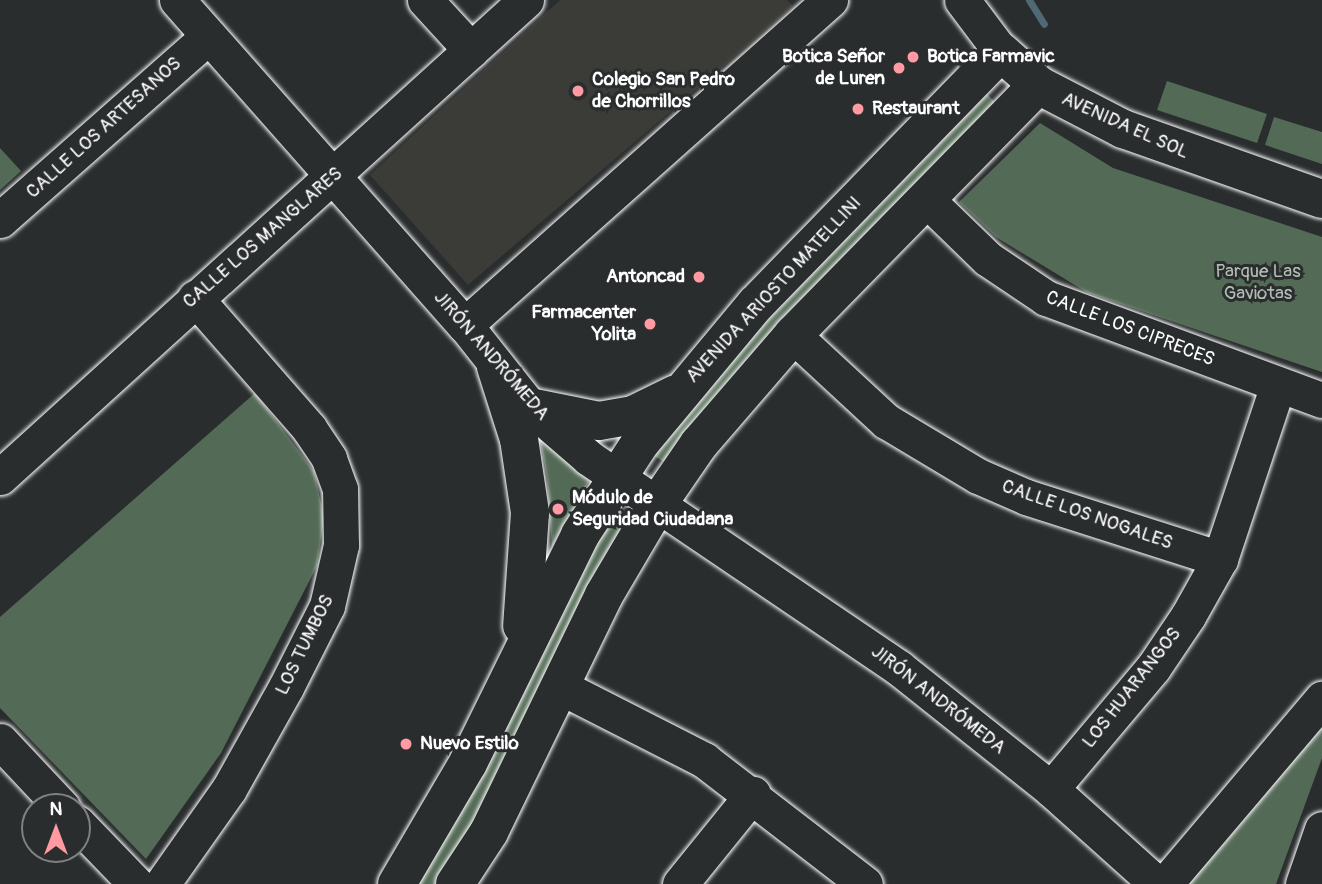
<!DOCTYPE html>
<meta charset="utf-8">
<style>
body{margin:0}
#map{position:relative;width:1322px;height:884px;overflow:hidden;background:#2a2d2e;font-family:Pangolin,sans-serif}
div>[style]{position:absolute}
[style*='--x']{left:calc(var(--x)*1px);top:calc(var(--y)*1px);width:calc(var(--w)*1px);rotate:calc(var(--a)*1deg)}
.built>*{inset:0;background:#3b3b37}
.green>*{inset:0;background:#536a56}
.stream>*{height:7px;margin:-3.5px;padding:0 3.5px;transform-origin:3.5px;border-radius:3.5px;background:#506a75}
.roads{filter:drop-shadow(0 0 2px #fff) drop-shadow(0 0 2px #fff)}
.minor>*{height:35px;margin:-17.5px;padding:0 17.5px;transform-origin:17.5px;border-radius:17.5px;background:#2a2d2e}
.major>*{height:38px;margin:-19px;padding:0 19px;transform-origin:19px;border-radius:19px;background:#2a2d2e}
.dots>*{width:19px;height:19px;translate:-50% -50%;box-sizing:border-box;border:4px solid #2a2d2e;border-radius:50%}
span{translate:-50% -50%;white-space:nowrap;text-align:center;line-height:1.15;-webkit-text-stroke:6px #2a2d2e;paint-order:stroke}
.poi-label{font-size:19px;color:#fff;font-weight:700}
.right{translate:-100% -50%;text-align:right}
.left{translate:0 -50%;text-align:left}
.street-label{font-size:19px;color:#fff}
.park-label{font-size:19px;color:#b2bcb3}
.north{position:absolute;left:21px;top:793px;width:70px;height:70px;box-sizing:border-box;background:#2a2d2e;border:2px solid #7f8182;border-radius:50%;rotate:0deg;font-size:19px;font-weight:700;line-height:28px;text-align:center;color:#fff}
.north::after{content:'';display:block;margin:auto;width:24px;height:32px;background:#ff9aa2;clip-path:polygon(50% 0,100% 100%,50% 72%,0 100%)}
</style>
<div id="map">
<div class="built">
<i style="clip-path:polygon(560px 0,787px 0,793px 6px,468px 285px,370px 175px)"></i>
</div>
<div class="green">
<i style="clip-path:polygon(1167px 81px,1267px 114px,1257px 143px,1157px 110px)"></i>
<i style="clip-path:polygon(982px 89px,1000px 107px,670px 466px,647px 451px,680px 406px)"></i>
<i style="clip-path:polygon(1274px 117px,1322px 132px,1322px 164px,1265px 145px)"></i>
<i style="clip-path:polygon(1040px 123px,1113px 168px,1322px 237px,1322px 372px,1088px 293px,996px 237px,959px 202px)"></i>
<i style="clip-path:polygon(0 148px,21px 171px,0 190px)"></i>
<i style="clip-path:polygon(255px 393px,314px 471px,324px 517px,317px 566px,221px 753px,146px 859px,0 708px,0 617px)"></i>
<i style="clip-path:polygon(537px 424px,589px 481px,552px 547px,547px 477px)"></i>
<i style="clip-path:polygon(606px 512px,631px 526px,443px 884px,409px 884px)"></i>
<i style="clip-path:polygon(1322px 721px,1322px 758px,1276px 884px,1187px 884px)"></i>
</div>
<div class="stream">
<i style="--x:1029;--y:0;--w:28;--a:58"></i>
</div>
<div class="roads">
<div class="minor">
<i style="--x:177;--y:0;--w:434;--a:48.5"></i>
<i style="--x:465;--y:325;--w:105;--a:51.6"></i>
<i style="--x:530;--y:407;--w:78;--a:40.8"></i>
<i style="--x:589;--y:458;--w:374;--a:34.1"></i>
<i style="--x:899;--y:668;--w:194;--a:38.5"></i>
<i style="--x:1051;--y:789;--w:142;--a:41.9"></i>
<i style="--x:425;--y:0;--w:68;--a:47.4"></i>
<i style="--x:962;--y:0;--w:65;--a:53.1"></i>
<i style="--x:926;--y:199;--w:86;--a:44.1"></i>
<i style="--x:988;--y:259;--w:70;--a:33.9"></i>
<i style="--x:1046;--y:298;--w:294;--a:20.3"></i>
<i style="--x:0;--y:220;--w:278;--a:-41.4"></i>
<i style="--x:465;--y:325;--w:489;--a:-41.7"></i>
<i style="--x:793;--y:335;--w:127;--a:42.8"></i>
<i style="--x:886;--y:421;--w:107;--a:30.9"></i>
<i style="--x:978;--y:476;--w:52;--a:23.6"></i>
<i style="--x:1026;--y:497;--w:204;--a:17.7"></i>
<i style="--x:0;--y:477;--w:710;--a:-42.2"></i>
<i style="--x:561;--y:687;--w:161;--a:27"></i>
<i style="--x:704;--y:760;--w:203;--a:37.6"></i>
<i style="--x:0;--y:741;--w:91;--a:46.8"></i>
<i style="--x:1051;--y:789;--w:158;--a:-49.9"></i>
<i style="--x:1153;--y:668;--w:63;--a:-56.1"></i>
<i style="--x:1188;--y:616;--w:65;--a:-60.7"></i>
<i style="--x:1220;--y:559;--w:183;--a:-71.6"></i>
<i style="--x:77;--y:823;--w:85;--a:46"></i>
<i style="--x:162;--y:884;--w:116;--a:-54.8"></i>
<i style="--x:229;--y:789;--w:117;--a:-60.8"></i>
<i style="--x:286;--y:687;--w:91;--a:-63.2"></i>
<i style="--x:327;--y:606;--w:63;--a:-77.1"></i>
<i style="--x:341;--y:545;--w:56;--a:-91"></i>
<i style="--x:340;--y:489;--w:33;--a:-110"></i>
<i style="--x:329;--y:458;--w:36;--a:-124"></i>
<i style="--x:309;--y:428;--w:173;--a:-131.2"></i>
<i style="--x:680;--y:884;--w:116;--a:-51"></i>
<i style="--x:1165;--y:884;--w:243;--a:-49.7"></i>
<i style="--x:1303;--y:884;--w:58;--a:-70.9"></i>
</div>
<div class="major">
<i style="--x:496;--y:367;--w:76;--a:72.3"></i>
<i style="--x:519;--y:439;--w:75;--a:81.5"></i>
<i style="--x:530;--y:513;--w:113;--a:94"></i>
<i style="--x:530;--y:407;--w:70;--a:11.5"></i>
<i style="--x:599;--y:421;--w:35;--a:-10"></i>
<i style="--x:633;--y:415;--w:46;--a:-26"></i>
<i style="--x:397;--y:884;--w:140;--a:-59.6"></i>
<i style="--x:468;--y:763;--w:254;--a:-63.8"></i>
<i style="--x:580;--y:535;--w:110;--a:-56.9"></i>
<i style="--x:640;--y:443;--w:181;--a:-50.2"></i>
<i style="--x:756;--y:304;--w:351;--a:-45.8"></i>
<i style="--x:1001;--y:52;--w:50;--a:41.7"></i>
<i style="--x:1038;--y:85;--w:96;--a:27.4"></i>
<i style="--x:1123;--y:129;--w:211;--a:19.4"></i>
<i style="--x:455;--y:884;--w:62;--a:-56.8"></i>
<i style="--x:489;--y:832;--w:263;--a:-64.1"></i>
<i style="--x:604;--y:595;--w:104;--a:-59.5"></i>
<i style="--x:657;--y:505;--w:74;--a:-55.5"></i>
<i style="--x:699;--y:444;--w:144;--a:-49.2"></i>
<i style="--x:793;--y:335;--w:350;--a:-45.6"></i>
</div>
</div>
<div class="dots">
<i style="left:913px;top:57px;background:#ff9aa2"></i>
<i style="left:899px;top:68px;background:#ff9aa2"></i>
<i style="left:578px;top:91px;background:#ff9aa2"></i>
<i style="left:858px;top:109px;background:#ff9aa2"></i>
<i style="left:699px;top:277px;background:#ff9aa2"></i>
<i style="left:650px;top:324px;background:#ff9aa2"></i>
<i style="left:558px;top:509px;background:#ff9aa2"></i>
<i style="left:406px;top:744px;background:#ff9aa2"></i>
</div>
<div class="poi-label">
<span class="right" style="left:885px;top:68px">Botica Señor<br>de Luren</span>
<span class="left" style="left:927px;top:57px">Botica Farmavic</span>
<span class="left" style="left:592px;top:91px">Colegio San Pedro<br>de Chorrillos</span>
<span class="left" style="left:872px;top:109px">Restaurant</span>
<span class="right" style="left:685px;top:277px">Antoncad</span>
<span class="right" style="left:636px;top:324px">Farmacenter<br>Yolita</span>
<span class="left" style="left:572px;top:509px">Módulo de<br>Seguridad Ciudadana</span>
<span class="left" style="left:420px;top:744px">Nuevo Estilo</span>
</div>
<div class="street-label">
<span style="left:1125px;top:126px;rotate:24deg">AVENIDA EL SOL</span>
<span style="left:104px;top:128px;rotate:-42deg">CALLE LOS ARTESANOS</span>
<span style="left:263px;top:238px;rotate:-41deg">CALLE LOS MANGLARES</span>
<span style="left:774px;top:290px;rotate:-47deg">AVENIDA ARIOSTO MATELLINI</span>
<span style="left:1130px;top:329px;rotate:21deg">CALLE LOS CIPRECES</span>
<span style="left:491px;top:356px;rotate:49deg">JIRÓN ANDRÓMEDA</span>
<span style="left:1087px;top:515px;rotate:19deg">CALLE LOS NOGALES</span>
<span style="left:305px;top:645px;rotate:-64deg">LOS TUMBOS</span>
<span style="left:1132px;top:688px;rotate:-52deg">LOS HUARANGOS</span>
<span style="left:938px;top:700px;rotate:38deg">JIRÓN ANDRÓMEDA</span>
</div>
<div class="park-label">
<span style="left:1258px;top:283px">Parque Las<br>Gaviotas</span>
</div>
<div class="north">N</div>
</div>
